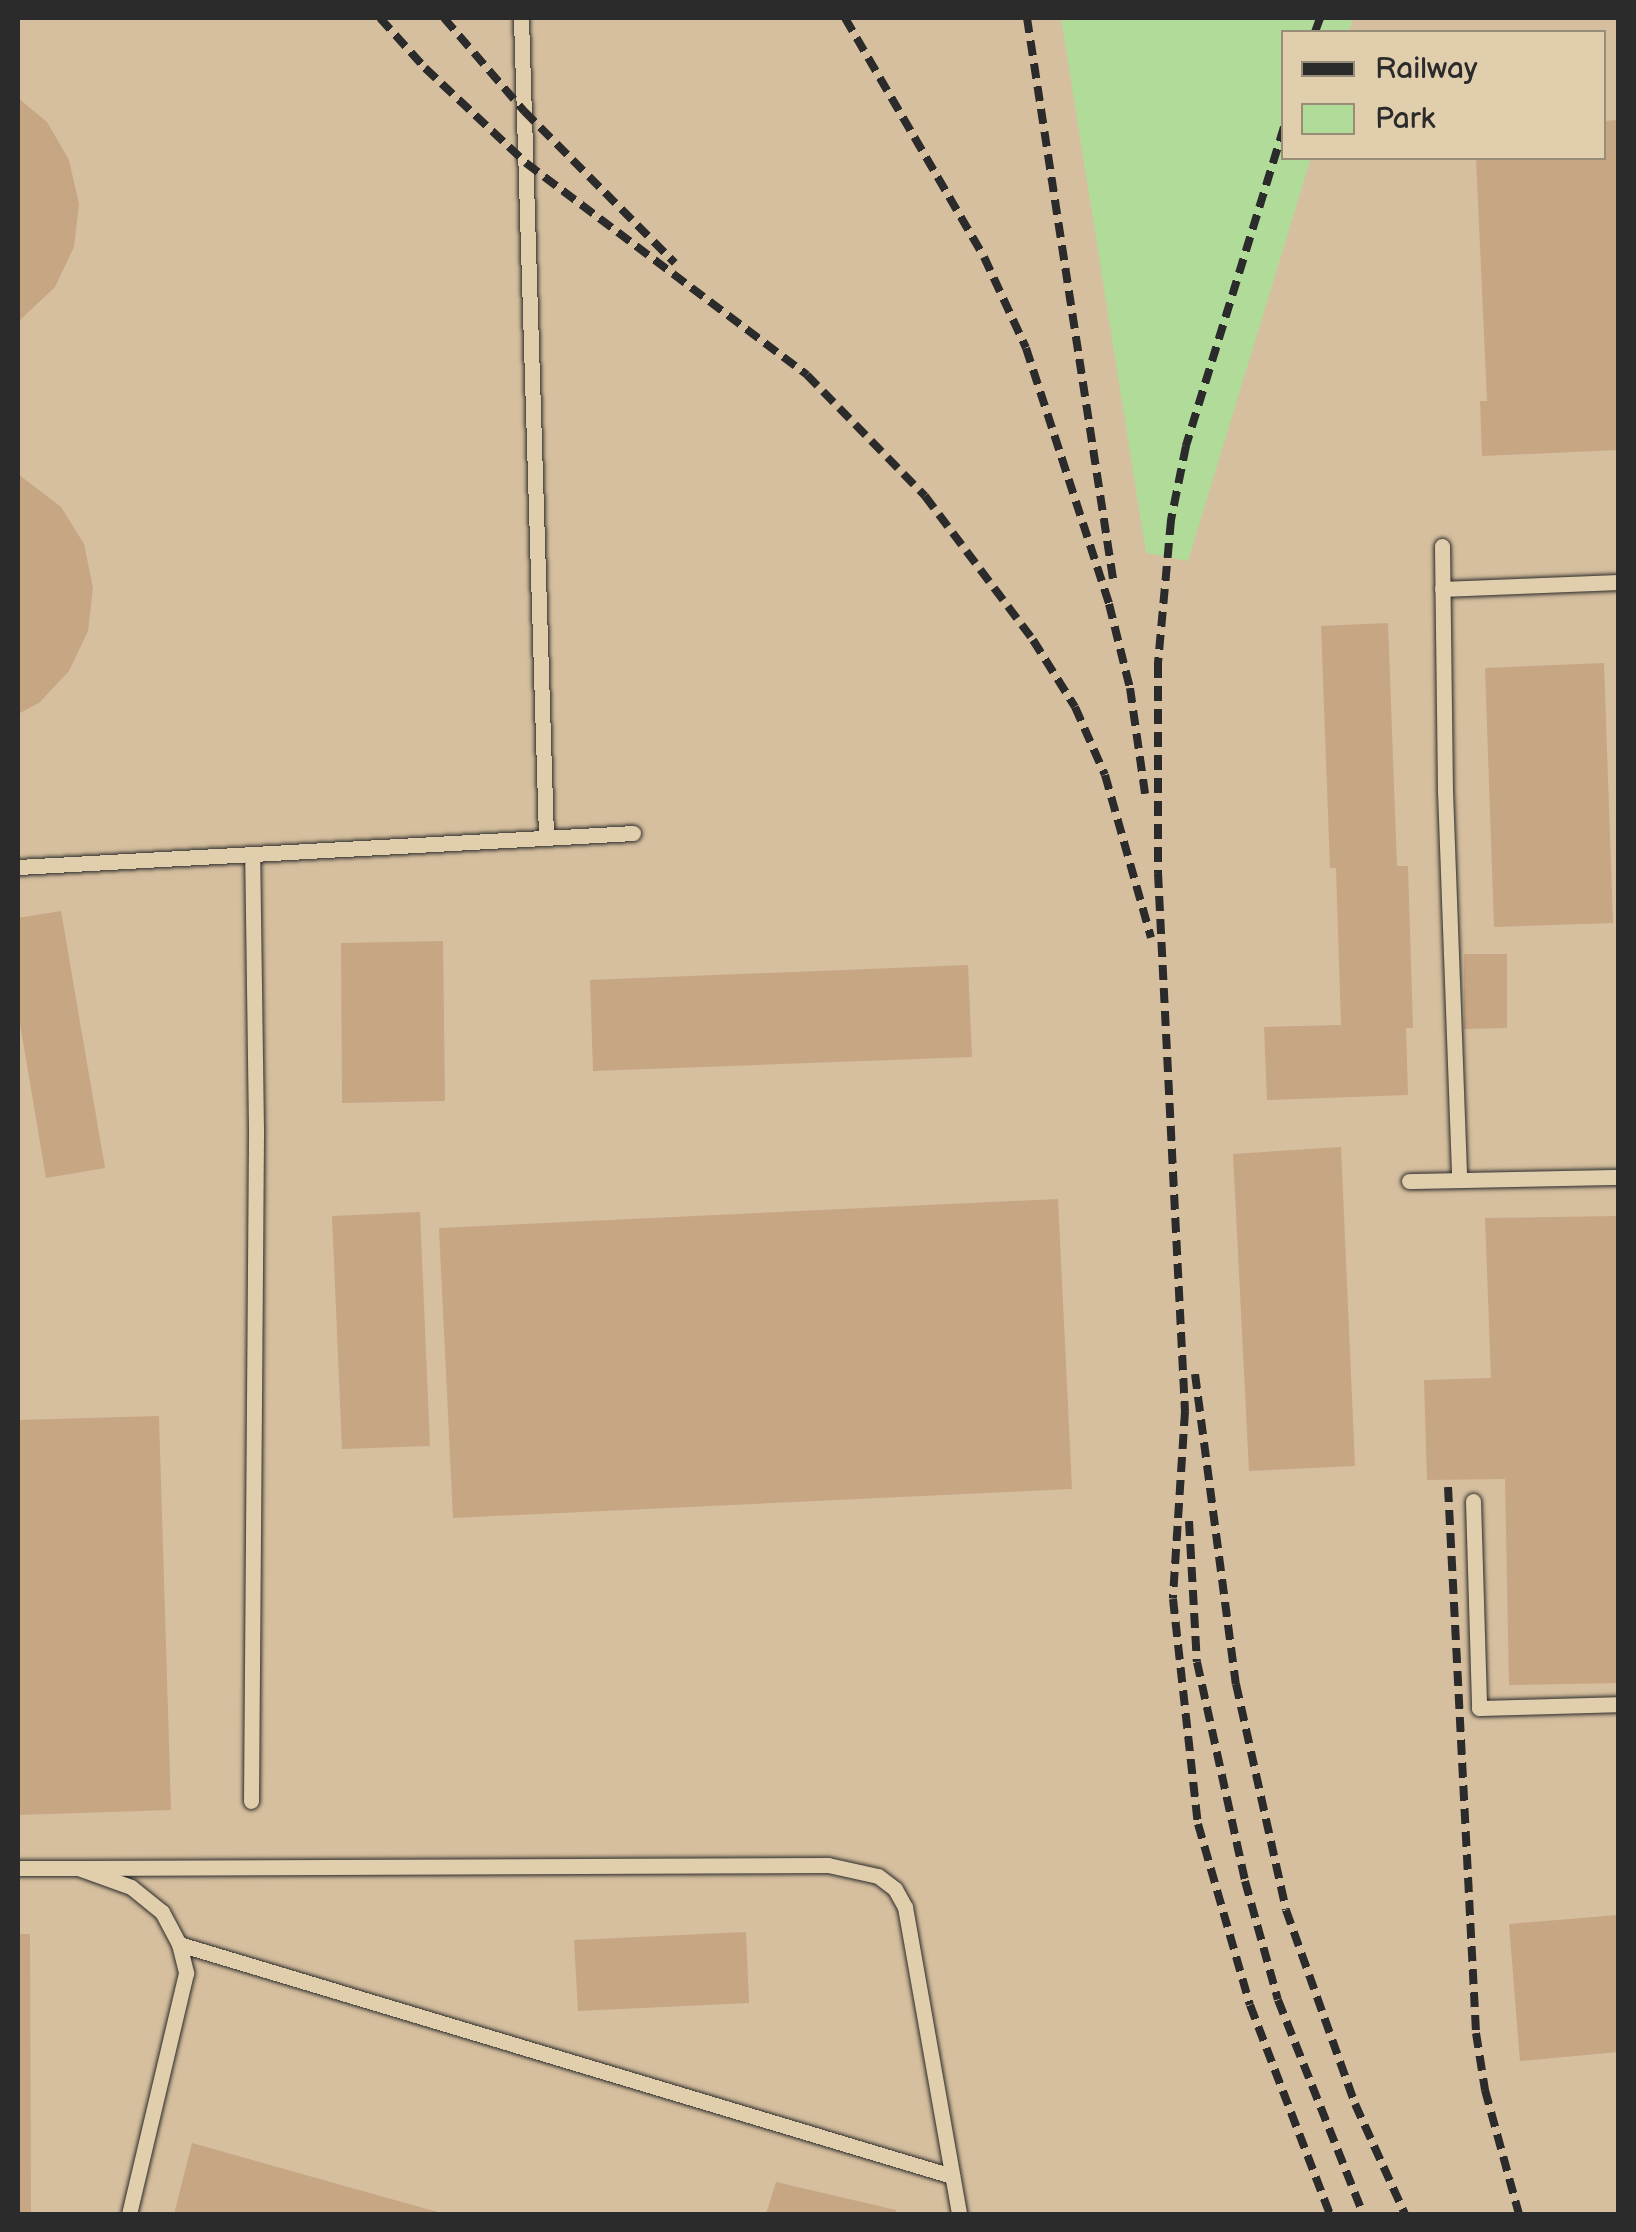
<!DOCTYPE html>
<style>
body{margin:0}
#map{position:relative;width:1636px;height:2232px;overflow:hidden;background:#e1ceac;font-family:"Balsamiq Sans",sans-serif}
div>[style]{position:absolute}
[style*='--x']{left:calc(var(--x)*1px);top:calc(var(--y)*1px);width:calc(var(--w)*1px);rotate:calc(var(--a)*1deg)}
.built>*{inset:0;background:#d6bf9e}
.green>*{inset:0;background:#b0db99}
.building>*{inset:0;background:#c7a684}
.roads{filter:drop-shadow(0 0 2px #2b2b2b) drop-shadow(0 0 2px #2b2b2b)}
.service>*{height:15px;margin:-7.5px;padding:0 7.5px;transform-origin:7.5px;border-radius:7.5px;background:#e1ceac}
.rail>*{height:8px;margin-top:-4px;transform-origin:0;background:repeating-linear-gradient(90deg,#2b2b2b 0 15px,transparent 0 23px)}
span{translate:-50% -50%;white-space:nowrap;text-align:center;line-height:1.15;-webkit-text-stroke:9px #e1ceac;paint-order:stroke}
.frame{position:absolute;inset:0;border:20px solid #2b2b2b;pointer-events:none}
.legend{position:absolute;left:1281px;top:30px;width:325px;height:130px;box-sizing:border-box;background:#e1ceac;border:2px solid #988d78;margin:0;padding:12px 18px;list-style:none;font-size:30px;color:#2b2b2b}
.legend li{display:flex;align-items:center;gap:20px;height:50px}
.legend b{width:50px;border:2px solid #988d78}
</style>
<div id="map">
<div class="built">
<i style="clip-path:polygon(evenodd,18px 18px,1618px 18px,1618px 2214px,18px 2214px,18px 18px,1284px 32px,1604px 32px,1604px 158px,1284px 158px,1284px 32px)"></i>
</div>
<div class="green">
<i style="clip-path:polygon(1061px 18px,1353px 18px,1349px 32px,1284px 32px,1284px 158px,1311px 158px,1188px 561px,1146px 553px)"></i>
</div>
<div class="building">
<i style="clip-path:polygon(18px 98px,47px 122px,69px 160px,79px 204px,74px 247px,55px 287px,18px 322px)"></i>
<i style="clip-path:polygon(1618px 120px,1618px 450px,1482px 456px,1480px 401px,1487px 401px,1476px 158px,1604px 158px,1604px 121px)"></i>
<i style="clip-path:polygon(18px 474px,61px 507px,84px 544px,93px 588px,88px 631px,69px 671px,39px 703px,18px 714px)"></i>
<i style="clip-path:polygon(1388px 623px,1397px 866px,1408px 866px,1413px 1028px,1406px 1028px,1408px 1095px,1267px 1100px,1264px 1027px,1341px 1025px,1336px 868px,1330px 868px,1321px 626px)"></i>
<i style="clip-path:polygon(1604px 663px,1613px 923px,1494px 927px,1485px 668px)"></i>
<i style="clip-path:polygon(61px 911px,105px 1168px,46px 1178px,18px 1012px,18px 918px)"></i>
<i style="clip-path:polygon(443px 941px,445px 1101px,342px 1103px,341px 943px)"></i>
<i style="clip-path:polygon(1464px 954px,1507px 954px,1507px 1028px,1464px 1029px)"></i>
<i style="clip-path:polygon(968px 965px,972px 1057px,593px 1071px,590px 980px)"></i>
<i style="clip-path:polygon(1341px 1147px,1355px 1466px,1249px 1471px,1233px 1154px)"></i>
<i style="clip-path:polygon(1058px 1199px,1072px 1489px,453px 1518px,439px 1228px)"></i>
<i style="clip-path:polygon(420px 1212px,430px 1446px,342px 1449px,332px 1216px)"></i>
<i style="clip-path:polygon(1618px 1216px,1618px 1683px,1509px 1685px,1505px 1479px,1427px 1480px,1424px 1380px,1491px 1378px,1485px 1218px)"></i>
<i style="clip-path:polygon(159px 1416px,171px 1810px,18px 1815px,18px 1420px)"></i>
<i style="clip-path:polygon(1618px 1915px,1618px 2052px,1520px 2061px,1509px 1924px)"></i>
<i style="clip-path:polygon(746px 1932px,749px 2003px,578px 2011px,574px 1940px)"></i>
<i style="clip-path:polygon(18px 1934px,30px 1934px,31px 2214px,18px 2214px)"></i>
<i style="clip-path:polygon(192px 2143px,441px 2213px,441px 2214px,174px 2214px)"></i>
<i style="clip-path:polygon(776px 2182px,896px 2210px,895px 2214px,766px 2214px)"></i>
</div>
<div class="roads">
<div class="service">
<i style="--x:521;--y:18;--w:820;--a:88.25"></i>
<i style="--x:1442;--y:546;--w:245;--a:89.3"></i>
<i style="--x:1445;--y:791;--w:389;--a:87.9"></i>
<i style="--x:1442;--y:589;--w:176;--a:-2.3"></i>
<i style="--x:18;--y:867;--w:616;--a:-3.16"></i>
<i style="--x:1409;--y:1181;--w:209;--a:-1.1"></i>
<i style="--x:1473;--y:1501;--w:207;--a:88.3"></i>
<i style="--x:1479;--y:1708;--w:139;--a:-1.6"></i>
<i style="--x:251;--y:1801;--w:672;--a:-89.57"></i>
<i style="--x:256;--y:1129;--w:275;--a:-90.8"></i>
<i style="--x:18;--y:1868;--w:60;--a:0"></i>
<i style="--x:78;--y:1868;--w:56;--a:19.7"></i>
<i style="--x:131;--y:1887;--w:40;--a:39"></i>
<i style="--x:162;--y:1912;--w:36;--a:62"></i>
<i style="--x:179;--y:1944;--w:30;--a:76"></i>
<i style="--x:186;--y:1973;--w:248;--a:103.3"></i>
<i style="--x:78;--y:1868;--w:750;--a:-0.23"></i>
<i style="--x:828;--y:1865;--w:51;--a:12.4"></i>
<i style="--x:878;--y:1876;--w:21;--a:37"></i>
<i style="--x:895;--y:1889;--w:21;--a:61"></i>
<i style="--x:905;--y:1907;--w:312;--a:80"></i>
<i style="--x:179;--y:1944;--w:807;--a:16.71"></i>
</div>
</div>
<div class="rail">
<i style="--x:380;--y:18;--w:67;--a:48"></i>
<i style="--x:425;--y:68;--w:139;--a:43.2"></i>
<i style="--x:526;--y:163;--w:352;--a:37"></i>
<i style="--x:807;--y:375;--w:169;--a:45.7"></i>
<i style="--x:925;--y:496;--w:180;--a:53.1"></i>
<i style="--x:1033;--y:640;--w:79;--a:57.9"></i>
<i style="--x:1075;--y:707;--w:74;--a:66.2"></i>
<i style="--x:1105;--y:775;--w:169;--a:74.2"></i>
<i style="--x:444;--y:18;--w:123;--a:49.3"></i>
<i style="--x:524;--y:111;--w:214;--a:45.2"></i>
<i style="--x:845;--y:18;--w:276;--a:59.8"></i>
<i style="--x:984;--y:257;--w:100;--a:65.2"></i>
<i style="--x:1026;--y:348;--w:269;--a:72"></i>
<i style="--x:1109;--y:604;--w:87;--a:76"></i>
<i style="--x:1130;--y:688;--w:107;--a:81.9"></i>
<i style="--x:1027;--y:18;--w:568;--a:81.28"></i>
<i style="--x:1315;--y:32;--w:15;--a:-70"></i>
<i style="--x:1284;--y:127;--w:334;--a:107.1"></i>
<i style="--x:1186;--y:446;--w:76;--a:101.5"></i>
<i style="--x:1171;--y:520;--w:144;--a:95.2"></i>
<i style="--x:1158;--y:663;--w:210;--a:90"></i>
<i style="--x:1158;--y:873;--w:539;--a:87.13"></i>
<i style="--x:1185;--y:1411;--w:188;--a:93.7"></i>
<i style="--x:1173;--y:1599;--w:226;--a:83.7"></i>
<i style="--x:1198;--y:1824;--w:188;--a:74"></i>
<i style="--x:1250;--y:2005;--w:224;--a:69.1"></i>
<i style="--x:1195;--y:1374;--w:313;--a:82.5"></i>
<i style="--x:1236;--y:1684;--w:231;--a:77.5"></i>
<i style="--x:1286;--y:1910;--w:206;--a:70.4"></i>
<i style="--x:1355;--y:2104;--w:121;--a:65.6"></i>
<i style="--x:1448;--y:1487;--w:547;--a:87.06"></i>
<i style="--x:1476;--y:2033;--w:58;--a:81"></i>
<i style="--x:1485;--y:2090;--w:129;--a:74.7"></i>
<i style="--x:1189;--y:1521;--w:141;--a:86.8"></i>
<i style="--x:1197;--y:1662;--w:224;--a:77.6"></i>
<i style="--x:1245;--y:1881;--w:123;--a:74.5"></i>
<i style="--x:1278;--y:2000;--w:230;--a:68.3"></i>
</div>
<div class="frame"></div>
<ul class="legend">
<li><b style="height:12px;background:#2b2b2b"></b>Railway</li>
<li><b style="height:28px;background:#b0db99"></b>Park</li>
</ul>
</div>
